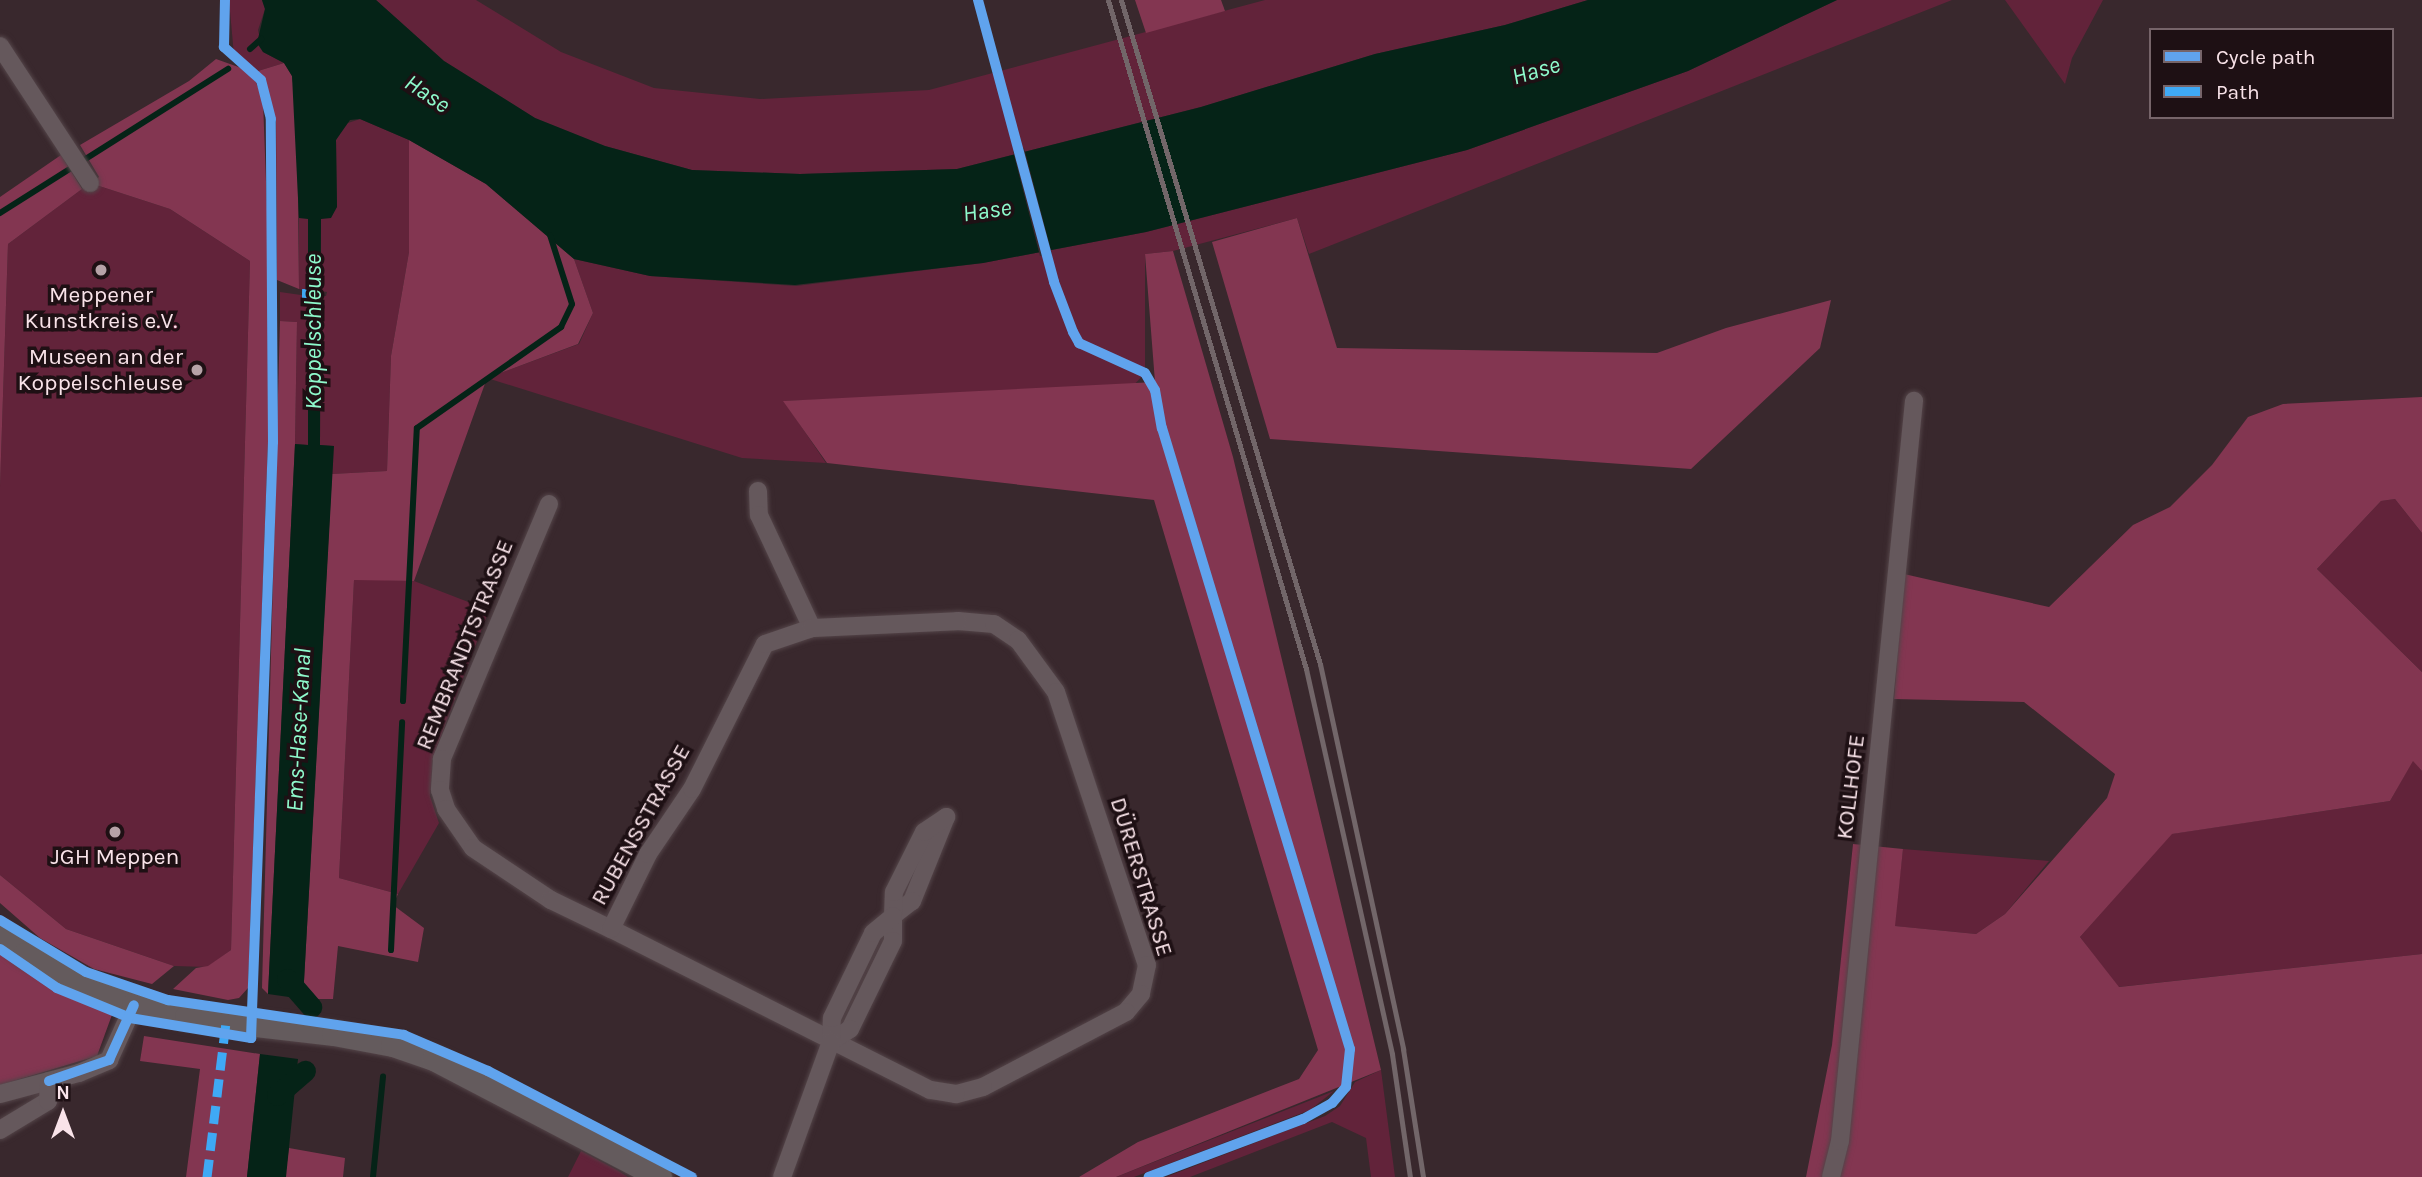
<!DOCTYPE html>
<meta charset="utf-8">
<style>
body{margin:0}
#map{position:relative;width:2422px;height:1177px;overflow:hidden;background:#39282d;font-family:Karla,sans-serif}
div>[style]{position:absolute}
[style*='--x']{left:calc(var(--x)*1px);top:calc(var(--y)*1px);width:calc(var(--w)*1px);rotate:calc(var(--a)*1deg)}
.green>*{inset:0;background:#62233a}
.forest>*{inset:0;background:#833651}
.water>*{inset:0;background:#052317}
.pier>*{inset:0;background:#39282d}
.stream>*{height:6px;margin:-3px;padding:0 3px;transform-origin:3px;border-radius:3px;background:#052317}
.canal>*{height:21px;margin:-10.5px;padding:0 10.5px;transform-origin:10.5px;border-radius:10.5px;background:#052317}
.roads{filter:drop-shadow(0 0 2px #534448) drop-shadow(0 0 2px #534448)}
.street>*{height:18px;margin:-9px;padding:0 9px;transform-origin:9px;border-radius:9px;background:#65585c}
.secondary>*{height:24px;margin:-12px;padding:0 12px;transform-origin:12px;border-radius:12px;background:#645b5d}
.rail>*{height:5px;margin:-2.5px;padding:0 2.5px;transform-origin:2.5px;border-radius:2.5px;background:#726669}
.quiet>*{height:9px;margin-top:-4.5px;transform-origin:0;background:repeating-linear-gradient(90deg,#3fa9f5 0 18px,transparent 0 27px)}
.cycleway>*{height:10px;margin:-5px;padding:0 5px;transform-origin:5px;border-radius:5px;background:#60a3ed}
.dots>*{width:19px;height:19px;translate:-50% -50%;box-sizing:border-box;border:4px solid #1e1014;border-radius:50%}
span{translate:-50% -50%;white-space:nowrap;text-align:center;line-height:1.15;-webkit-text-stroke:7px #1e1014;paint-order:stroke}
.poi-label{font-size:23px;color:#f9e3e9}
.right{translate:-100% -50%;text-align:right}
.street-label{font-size:23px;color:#f9e3e9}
.water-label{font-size:24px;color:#8efacc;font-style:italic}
.legend{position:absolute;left:2149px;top:28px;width:245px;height:91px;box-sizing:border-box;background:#1e1014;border:2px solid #766469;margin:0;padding:9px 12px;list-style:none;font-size:21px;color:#f9e3e9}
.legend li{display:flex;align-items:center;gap:14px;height:35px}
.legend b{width:35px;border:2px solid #766469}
.north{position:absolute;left:28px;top:1079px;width:70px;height:70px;-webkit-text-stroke:5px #1e1014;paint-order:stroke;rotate:0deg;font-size:19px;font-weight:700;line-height:28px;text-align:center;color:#f9e3e9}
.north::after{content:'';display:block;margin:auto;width:24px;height:32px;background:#f9e3e9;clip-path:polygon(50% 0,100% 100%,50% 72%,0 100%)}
</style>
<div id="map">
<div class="green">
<i style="clip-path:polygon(229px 0,262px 0,265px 9px,258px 30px,263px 52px,284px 63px,258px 71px,234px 55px)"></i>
<i style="clip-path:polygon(376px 0,476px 0,561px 52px,654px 88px,760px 99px,929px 90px,1265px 0,1588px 0,1505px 25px,1375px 54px,1201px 107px,957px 169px,800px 174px,692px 170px,605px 146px,535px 118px,444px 61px)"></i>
<i style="clip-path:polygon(1837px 0,1952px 0,1309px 254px,1297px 218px,1173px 251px,1145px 254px,1145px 373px,1132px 387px,784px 401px,826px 463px,742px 458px,487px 378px,579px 344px,593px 313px,574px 259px,650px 276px,796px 286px,983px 263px,1146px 232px,1467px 150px,1688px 71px)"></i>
<i style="clip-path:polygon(2005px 0,2103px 0,2072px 58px,2065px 84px)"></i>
<i style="clip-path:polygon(360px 119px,409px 140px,409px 252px,391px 356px,387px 471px,332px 474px,333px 446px,320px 445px,320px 296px,326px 296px,327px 292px,320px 291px,321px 218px,337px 207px,336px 140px,345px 124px)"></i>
<i style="clip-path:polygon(90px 183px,170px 209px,250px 261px,231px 950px,208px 967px,174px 966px,66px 929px,0 875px,0 487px,8px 244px)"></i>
<i style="clip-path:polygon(299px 218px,308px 218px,308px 291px,299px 289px)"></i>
<i style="clip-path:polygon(280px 292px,308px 296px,308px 445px,295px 444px,297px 322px,280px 321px)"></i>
<i style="clip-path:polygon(2395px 499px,2422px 533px,2422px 672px,2317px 569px,2381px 501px)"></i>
<i style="clip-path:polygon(354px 579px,414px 581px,489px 610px,433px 757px,430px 796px,439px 823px,398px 894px,339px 878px)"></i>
<i style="clip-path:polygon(2413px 760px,2422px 771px,2422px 954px,2118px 987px,2080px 937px,2171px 834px,2390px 801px)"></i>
<i style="clip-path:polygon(1903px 849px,2049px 861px,2005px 914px,1976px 934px,1894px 926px)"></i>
<i style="clip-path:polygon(1381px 1070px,1395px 1177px,1371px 1177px,1366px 1138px,1332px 1122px,1190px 1177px,1166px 1177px,1325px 1116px,1340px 1106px,1355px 1082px)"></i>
<i style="clip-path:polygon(1334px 1091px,1310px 1110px,1134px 1177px,1116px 1177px)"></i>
<i style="clip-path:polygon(581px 1151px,617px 1170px,628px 1177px,568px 1177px)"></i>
</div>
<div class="forest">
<i style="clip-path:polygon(1135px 0,1221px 0,1225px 11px,1146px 33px)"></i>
<i style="clip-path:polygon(216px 59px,244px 69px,256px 82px,263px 101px,269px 262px,268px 442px,248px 988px,239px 998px,228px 1000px,173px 989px,196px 968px,208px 966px,231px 950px,250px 261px,170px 209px,90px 183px,99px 177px,80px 145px,189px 81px)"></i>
<i style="clip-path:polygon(284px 63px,292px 76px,297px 111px,299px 289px,277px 280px,276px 119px,258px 71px)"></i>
<i style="clip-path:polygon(409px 140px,486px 184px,574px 259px,593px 313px,578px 344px,487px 378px,414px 581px,354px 580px,339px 878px,398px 894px,393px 905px,424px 928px,418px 962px,338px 946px,333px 999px,303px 999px,332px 474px,387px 471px,391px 356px,409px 252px)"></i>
<i style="clip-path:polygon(61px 155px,82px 189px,8px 244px,0 487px,0 197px)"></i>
<i style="clip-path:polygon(1297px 218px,1337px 348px,1657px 353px,1726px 328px,1831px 300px,1820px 348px,1691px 469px,1270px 439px,1212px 242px)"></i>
<i style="clip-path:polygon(1173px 251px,1233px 457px,1381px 1070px,1116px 1177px,1079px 1177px,1138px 1142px,1299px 1079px,1318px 1050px,1154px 500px,827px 463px,783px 401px,1155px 382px,1145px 254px)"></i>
<i style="clip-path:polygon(280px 321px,297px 322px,295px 444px,268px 994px,262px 988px)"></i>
<i style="clip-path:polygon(2422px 397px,2422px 533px,2395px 499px,2381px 501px,2317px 569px,2422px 672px,2422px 771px,2413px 761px,2390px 801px,2172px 834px,2080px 937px,2119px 987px,2422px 954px,2422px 1177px,1806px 1177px,1832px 1045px,1853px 844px,1903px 849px,1895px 926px,1976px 934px,2005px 914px,2107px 798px,2115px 774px,2024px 702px,1894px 699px,1904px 574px,2049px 607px,2133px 525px,2170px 507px,2212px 465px,2248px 417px,2283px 404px)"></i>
<i style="clip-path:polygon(0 875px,66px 929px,174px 966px,152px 984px,94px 969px,40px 938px,0 903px)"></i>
<i style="clip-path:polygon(0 948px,22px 965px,113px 1012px,97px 1056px,0 1085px)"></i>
<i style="clip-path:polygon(144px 1036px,260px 1054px,247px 1177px,186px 1177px,200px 1069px,140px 1061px)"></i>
<i style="clip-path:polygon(289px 1148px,345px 1158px,343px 1177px,285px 1177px)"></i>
</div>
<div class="water">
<i style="clip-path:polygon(262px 0,376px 0,444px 61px,535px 118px,605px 146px,692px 170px,800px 174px,957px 169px,1201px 107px,1375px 54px,1505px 25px,1588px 0,1837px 0,1688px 71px,1467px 150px,1146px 232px,983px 263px,795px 285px,650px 276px,574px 259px,486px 184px,409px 140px,360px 119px,350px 120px,336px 140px,337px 207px,331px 218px,321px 219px,320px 445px,334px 446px,303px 999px,268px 994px,295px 444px,308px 445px,308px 219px,299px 218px,292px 76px,284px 63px,263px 52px,257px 43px,265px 9px)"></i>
<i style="clip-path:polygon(260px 1054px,298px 1059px,286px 1177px,247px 1177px)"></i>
</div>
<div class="pier">
<i style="clip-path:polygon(1024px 148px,1052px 254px,1040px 256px,1013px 151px)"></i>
</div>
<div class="stream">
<i style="--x:250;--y:49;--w:15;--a:-42"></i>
<i style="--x:0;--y:213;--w:270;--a:-32.3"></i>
<i style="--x:403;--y:701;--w:273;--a:-87.1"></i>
<i style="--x:417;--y:428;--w:176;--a:-35"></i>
<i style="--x:561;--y:327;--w:25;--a:-64"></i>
<i style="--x:572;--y:304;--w:72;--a:-107.7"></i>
<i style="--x:391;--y:950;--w:228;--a:-87.2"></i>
<i style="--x:373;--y:1177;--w:101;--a:-84.3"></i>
</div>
<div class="canal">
<i style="--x:287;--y:979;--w:37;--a:49"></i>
<i style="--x:277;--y:1095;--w:37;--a:-41"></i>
</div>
<div class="roads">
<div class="street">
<i style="--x:0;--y:46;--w:164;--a:56.7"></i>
<i style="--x:758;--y:491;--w:24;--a:88"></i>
<i style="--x:759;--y:515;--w:125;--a:64.9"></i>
<i style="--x:549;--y:504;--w:277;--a:112.8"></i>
<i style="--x:442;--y:759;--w:31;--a:94"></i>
<i style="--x:440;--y:790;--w:20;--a:72"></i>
<i style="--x:446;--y:809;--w:47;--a:55.3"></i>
<i style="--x:473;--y:848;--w:94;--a:33.7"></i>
<i style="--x:551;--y:900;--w:67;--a:25.8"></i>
<i style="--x:958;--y:621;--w:36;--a:5"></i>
<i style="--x:994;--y:624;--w:29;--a:34"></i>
<i style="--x:1018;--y:640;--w:64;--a:53.8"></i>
<i style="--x:1056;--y:692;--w:288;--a:71.6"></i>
<i style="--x:1147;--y:965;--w:30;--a:102"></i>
<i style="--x:1141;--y:994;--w:23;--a:130"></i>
<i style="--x:1126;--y:1012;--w:161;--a:152.3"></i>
<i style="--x:983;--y:1087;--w:28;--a:165"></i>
<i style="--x:956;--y:1094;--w:26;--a:-171"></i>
<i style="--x:930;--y:1090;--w:357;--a:-153.2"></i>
<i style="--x:611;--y:929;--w:84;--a:-63.7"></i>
<i style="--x:648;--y:854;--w:78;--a:-55.9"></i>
<i style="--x:692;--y:789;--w:162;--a:-63.3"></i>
<i style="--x:765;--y:644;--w:50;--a:-18.8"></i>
<i style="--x:812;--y:628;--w:146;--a:-2.7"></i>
<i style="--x:946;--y:817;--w:91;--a:112"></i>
<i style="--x:912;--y:901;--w:24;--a:142"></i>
<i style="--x:893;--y:916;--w:24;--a:-88"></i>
<i style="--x:894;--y:892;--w:67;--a:-63.4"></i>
<i style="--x:924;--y:832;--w:27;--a:-34"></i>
<i style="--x:893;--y:916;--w:25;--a:90"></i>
<i style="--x:893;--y:941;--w:98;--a:116"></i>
<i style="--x:850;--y:1029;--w:23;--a:146"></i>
<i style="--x:831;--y:1042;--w:24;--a:-88"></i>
<i style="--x:832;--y:1018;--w:94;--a:-64.2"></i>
<i style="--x:873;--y:933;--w:26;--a:-40"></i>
<i style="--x:0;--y:1094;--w:82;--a:-14.9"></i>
<i style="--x:79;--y:1073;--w:33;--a:-23"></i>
<i style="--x:109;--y:1060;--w:60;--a:-65.6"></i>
<i style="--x:0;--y:1130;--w:56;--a:-31.1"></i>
<i style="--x:48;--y:1101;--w:20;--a:-87"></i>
<i style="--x:782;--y:1177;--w:144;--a:-70.1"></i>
<i style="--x:1831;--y:1177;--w:37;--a:-76"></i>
<i style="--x:1840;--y:1141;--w:744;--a:-84.29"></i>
</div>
<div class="secondary">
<i style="--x:0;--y:934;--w:33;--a:40"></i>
<i style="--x:25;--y:955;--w:120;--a:24.6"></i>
<i style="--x:134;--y:1005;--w:54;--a:12.8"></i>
<i style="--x:187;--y:1017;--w:148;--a:6.6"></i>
<i style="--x:334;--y:1034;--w:60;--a:10.6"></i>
<i style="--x:393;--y:1045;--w:43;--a:18.9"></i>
<i style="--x:434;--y:1059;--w:255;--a:27.6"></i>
</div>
</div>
<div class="rail">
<i style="--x:1108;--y:0;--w:698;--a:73.51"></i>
<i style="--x:1306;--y:669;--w:394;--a:77.4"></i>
<i style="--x:1392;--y:1054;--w:124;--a:81.7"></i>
<i style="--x:1121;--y:0;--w:693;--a:73.32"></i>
<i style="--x:1320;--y:664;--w:394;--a:77.8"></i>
<i style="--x:1403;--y:1049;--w:130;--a:81.1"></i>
</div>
<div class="quiet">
<i style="--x:302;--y:293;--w:24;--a:2"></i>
<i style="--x:207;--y:1177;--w:156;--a:-83"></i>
</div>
<div class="cycleway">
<i style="--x:978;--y:0;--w:292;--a:74.9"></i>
<i style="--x:1054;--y:282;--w:53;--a:69.2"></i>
<i style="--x:1073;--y:332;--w:13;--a:61"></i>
<i style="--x:1079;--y:343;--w:72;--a:24.4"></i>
<i style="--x:1145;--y:373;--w:20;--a:60"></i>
<i style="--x:1155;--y:390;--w:39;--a:80"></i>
<i style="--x:1162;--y:428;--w:649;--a:73.16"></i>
<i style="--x:1350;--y:1049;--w:38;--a:96"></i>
<i style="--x:1346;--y:1087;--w:21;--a:131"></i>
<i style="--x:1332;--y:1103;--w:33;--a:151"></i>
<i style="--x:1303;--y:1119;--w:165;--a:159.4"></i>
<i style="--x:0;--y:920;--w:100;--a:31.2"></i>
<i style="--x:86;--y:972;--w:87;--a:18.9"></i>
<i style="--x:168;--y:1000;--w:239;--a:8.4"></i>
<i style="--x:404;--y:1035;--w:91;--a:23.2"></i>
<i style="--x:488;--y:1071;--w:230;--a:27.5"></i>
<i style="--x:0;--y:949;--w:69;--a:34.4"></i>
<i style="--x:57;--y:988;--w:79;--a:22.3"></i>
<i style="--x:130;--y:1018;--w:123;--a:9.4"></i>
<i style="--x:251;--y:1038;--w:596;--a:-87.89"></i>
<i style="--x:273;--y:442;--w:323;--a:-90.4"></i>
<i style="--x:271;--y:119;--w:40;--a:-104.4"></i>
<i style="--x:261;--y:80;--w:50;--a:-138.3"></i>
<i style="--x:224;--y:47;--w:47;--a:-88.8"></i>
<i style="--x:49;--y:1081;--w:64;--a:-19.3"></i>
<i style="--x:109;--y:1060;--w:60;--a:-65.6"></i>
</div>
<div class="dots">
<i style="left:101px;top:270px;background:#b6a2a7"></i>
<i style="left:197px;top:370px;background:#b6a2a7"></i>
<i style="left:115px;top:832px;background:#b6a2a7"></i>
</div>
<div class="poi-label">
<span style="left:101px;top:308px">Meppener<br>Kunstkreis e.V.</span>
<span class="right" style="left:183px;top:370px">Museen an der<br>Koppelschleuse</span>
<span style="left:115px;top:857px">JGH Meppen</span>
</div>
<div class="street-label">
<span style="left:465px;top:645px;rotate:-68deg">REMBRANDTSTRASSE</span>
<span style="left:1851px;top:787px;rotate:-83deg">KOLLHOFE</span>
<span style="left:641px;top:825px;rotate:-61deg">RUBENSSTRASSE</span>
<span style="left:1141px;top:877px;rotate:73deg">DÜRERSTRASSE</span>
</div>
<div class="water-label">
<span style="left:1536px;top:71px;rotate:-16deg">Hase</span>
<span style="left:427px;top:94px;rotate:34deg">Hase</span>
<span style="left:987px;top:211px;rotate:-8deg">Hase</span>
<span style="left:314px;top:332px;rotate:-90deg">Koppelschleuse</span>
<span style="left:299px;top:730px;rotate:-87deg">Ems-Hase-Kanal</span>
</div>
<ul class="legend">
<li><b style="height:9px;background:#60a3ed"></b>Cycle path</li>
<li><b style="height:9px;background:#3fa9f5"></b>Path</li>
</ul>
<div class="north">N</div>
</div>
